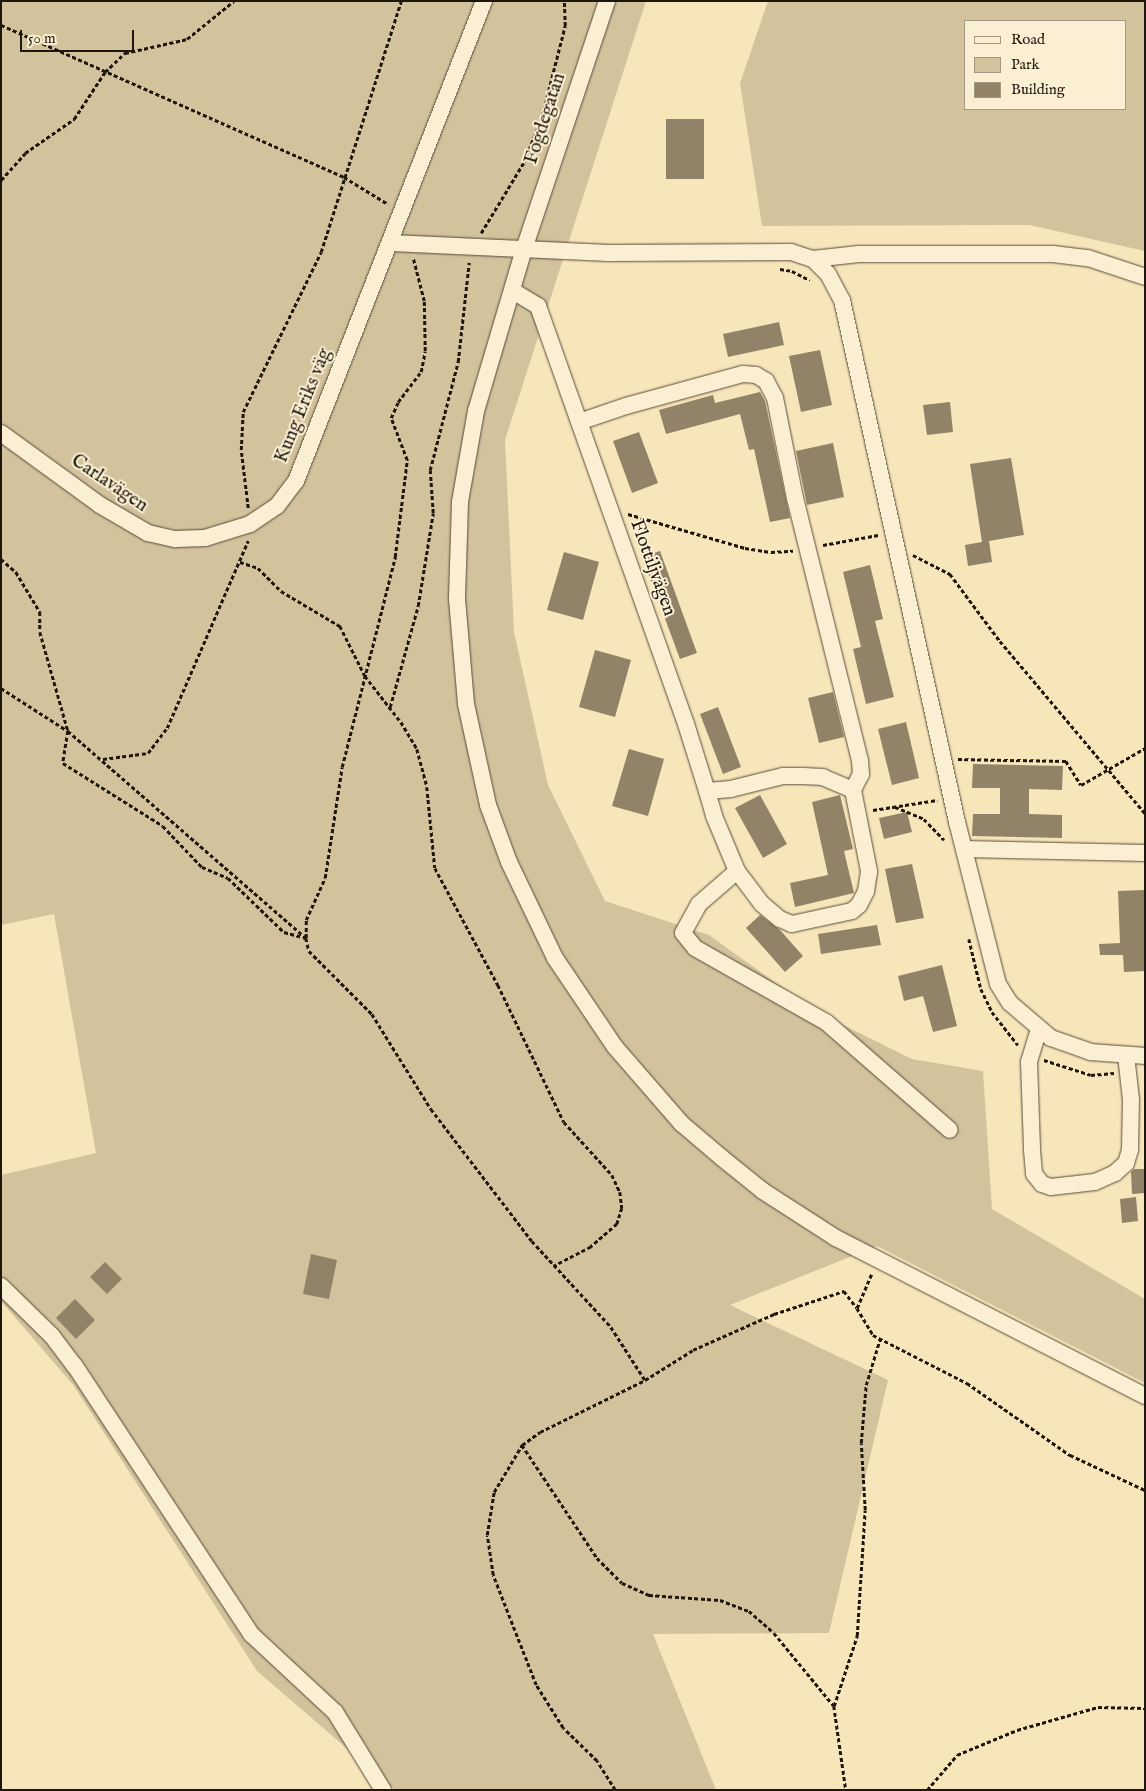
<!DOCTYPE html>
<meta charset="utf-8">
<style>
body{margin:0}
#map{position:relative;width:1146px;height:1791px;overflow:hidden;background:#f8e6bb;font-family:"IM FELL English",serif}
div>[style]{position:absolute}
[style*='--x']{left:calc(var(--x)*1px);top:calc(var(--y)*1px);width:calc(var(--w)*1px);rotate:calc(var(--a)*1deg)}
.green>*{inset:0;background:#d3c39d}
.building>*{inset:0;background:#908367}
.path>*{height:2.5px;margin-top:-1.25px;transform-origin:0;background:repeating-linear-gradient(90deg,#1f170d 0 4px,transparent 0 6.5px)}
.roads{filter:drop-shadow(0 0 1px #554b38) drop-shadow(0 0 1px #554b38)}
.minor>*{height:16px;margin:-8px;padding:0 8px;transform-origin:8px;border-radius:8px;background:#faefd3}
span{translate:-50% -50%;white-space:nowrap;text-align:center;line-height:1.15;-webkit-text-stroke:4px #faefd3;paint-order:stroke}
.street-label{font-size:19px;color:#1f170d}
.frame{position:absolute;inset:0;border:2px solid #1f170d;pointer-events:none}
.legend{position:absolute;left:964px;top:20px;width:162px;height:90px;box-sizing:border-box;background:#faefd3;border:1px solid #a29984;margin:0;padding:6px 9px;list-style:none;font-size:15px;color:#1f170d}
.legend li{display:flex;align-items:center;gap:10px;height:25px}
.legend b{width:25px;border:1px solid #a29984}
.scale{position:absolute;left:20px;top:30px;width:114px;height:22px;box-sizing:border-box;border:2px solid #1f170d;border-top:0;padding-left:6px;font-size:15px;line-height:18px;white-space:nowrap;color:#1f170d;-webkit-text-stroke:4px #faefd3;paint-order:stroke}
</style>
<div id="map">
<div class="green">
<i style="clip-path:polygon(1px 1px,646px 1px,505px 440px,514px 632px,548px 785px,605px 901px,709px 935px,815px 1011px,912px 1059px,983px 1071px,992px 1209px,1145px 1299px,1145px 1383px,877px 1246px,730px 1305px,888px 1380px,829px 1633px,653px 1634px,716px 1790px,395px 1790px,257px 1671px,74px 1386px,1px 1301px,1px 1175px,96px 1153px,54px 914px,1px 925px)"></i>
<i style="clip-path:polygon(evenodd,768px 1px,1145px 1px,1145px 251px,1029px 225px,762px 226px,740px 83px,768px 1px,965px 21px,1125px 21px,1125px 109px,965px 109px,965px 21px)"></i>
</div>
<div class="building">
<i style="clip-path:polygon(666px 119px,704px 119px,704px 179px,666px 179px)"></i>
<i style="clip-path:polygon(779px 322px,784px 345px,728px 357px,723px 334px)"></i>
<i style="clip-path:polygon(820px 350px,832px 405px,801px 412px,789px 356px)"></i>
<i style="clip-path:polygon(760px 392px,765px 401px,790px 518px,770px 522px,754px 449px,749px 450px,740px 414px,666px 434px,659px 410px,713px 395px,715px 403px)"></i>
<i style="clip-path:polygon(950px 402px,953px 432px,927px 435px,923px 405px)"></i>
<i style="clip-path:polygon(639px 432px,658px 483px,632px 493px,613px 441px)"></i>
<i style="clip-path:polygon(833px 443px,844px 497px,807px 505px,796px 451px)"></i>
<i style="clip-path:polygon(1011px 458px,1024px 535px,989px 541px,992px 562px,968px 566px,965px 545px,982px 542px,970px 464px)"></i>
<i style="clip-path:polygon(660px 551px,697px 653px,680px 659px,642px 557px)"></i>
<i style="clip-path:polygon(564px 552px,599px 562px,583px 620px,547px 610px)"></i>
<i style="clip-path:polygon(870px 565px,883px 619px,875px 621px,894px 697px,866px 704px,853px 649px,861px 647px,843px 572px)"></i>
<i style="clip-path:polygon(595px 650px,631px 660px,615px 717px,579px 707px)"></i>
<i style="clip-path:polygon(833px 692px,844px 737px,819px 743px,808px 698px)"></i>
<i style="clip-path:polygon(718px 707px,741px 767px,723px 774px,700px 714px)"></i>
<i style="clip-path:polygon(906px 722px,919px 778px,892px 785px,878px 729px)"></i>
<i style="clip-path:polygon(629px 749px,664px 759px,648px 816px,612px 806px)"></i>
<i style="clip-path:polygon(973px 764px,1063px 766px,1062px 790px,1029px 789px,1029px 814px,1062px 815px,1062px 838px,972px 836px,973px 814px,1000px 814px,1000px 788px,972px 788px)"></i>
<i style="clip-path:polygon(760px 795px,787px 844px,763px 858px,735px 808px)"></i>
<i style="clip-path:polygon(840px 795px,853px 849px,844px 851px,854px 893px,795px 907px,790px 883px,828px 875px,812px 802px)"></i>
<i style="clip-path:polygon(907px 812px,912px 832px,884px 839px,879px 818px)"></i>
<i style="clip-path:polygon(912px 864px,924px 918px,896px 923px,885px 869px)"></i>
<i style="clip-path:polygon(1145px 890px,1145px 971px,1124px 972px,1123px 955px,1100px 955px,1099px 944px,1120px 943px,1118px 891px)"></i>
<i style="clip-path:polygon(760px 915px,780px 930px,803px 956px,785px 972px,746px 928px)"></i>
<i style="clip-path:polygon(877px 925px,881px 945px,821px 954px,818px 934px)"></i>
<i style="clip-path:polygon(942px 965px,957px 1026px,933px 1032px,923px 996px,904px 1001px,898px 976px)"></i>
<i style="clip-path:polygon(1134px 1169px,1145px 1169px,1145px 1193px,1132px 1194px,1131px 1172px)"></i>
<i style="clip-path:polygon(1136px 1197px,1138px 1221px,1122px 1223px,1120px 1199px)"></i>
<i style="clip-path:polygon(311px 1254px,337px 1260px,329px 1299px,303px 1294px)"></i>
<i style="clip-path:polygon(105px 1262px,122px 1279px,107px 1294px,90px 1277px)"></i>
<i style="clip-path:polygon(75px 1299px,95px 1320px,76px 1339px,56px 1318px)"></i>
</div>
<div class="path">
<i style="--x:1;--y:25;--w:375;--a:23.9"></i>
<i style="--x:344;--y:177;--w:52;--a:31.5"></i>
<i style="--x:1;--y:180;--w:36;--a:-48"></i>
<i style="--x:25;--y:153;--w:60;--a:-34.8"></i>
<i style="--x:74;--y:119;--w:56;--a:-56.6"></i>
<i style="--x:105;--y:72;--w:28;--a:-44"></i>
<i style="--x:125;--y:53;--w:64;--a:-12.7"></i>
<i style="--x:187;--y:39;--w:60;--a:-39"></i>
<i style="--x:481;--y:233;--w:83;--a:-58.8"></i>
<i style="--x:524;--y:162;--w:49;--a:-68.6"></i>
<i style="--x:542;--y:116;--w:93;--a:-75.7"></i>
<i style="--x:565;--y:26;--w:25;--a:-92"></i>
<i style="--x:780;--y:269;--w:12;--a:9"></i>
<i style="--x:792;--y:271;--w:20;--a:27"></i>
<i style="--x:248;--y:508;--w:58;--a:-96.9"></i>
<i style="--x:241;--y:450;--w:38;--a:-87"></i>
<i style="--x:243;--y:412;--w:178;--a:-64"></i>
<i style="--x:321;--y:252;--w:263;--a:-72.3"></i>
<i style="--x:628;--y:514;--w:122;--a:16.2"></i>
<i style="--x:745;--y:548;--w:26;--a:9"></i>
<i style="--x:771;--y:552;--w:22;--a:-3"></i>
<i style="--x:823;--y:545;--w:56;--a:-10.3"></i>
<i style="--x:913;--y:555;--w:42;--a:27.2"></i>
<i style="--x:950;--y:574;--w:84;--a:53.3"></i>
<i style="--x:1000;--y:641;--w:225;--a:49.9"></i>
<i style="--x:1;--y:559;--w:20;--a:41"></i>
<i style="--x:16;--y:572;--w:47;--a:59"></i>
<i style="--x:40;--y:612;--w:20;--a:90"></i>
<i style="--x:40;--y:632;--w:103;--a:74.2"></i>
<i style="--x:68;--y:731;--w:315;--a:41"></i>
<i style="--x:306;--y:938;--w:13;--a:77"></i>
<i style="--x:309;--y:951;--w:89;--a:45"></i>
<i style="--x:372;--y:1014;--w:112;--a:58.2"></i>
<i style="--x:431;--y:1109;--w:166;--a:52.6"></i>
<i style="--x:532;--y:1241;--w:117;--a:47.4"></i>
<i style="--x:611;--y:1327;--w:63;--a:57.3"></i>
<i style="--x:240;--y:562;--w:19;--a:18"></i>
<i style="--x:258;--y:568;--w:33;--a:45"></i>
<i style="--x:281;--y:591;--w:69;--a:30.7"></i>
<i style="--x:340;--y:626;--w:56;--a:63.4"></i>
<i style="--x:365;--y:676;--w:58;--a:52"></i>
<i style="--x:401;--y:722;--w:31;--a:59"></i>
<i style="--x:417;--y:749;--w:39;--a:75"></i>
<i style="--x:427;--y:787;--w:81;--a:84.4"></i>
<i style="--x:435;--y:868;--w:133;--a:61.7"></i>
<i style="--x:498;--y:985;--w:152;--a:64.3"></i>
<i style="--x:564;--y:1122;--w:72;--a:47.8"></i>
<i style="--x:612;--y:1175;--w:19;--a:65"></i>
<i style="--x:620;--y:1192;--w:16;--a:83"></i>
<i style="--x:622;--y:1208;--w:17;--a:107"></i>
<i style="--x:617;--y:1224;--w:35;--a:139"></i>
<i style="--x:591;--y:1247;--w:42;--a:152.8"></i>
<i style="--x:1;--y:688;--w:80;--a:32.7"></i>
<i style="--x:68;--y:731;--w:32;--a:99"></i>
<i style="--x:63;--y:763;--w:118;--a:32.2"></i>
<i style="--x:163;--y:826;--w:57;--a:46.4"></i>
<i style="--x:202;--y:867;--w:28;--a:23"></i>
<i style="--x:228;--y:878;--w:78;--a:44"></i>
<i style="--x:284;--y:932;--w:23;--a:15"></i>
<i style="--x:306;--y:938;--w:18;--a:-90"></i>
<i style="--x:306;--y:920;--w:46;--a:-65.7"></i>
<i style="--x:325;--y:878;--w:112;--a:-81.3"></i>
<i style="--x:342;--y:767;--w:217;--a:-75.8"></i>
<i style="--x:395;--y:557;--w:98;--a:-82.9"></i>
<i style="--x:407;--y:460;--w:45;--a:-110.9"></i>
<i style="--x:391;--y:418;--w:17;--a:-66"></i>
<i style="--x:398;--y:402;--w:38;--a:-53"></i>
<i style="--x:421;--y:372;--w:21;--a:-79"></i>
<i style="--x:425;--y:351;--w:50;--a:-91.1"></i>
<i style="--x:424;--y:301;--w:44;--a:-104.3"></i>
<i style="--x:390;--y:707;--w:105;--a:-74.5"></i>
<i style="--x:418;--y:606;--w:94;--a:-80.8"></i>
<i style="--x:433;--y:513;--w:43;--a:-94"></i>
<i style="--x:430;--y:470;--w:112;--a:-75.5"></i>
<i style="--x:458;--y:362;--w:100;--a:-83.7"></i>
<i style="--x:103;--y:759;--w:45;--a:-7.6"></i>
<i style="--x:148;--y:753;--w:31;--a:-53"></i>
<i style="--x:167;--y:728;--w:204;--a:-66.6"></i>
<i style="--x:958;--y:759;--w:108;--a:1.1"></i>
<i style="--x:1066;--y:761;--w:28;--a:58"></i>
<i style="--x:1081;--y:785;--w:74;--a:-30"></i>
<i style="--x:895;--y:807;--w:31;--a:22"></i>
<i style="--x:924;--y:819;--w:29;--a:46"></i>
<i style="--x:873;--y:810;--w:65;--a:-8.9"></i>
<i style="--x:969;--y:939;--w:51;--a:76.5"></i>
<i style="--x:981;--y:989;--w:25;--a:64"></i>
<i style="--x:992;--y:1012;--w:42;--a:51.8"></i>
<i style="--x:1044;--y:1060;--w:49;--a:17.7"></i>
<i style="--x:1091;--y:1075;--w:23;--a:-5"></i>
<i style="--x:857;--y:1308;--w:31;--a:59"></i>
<i style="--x:873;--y:1335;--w:106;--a:27.1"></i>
<i style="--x:967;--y:1383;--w:126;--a:35"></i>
<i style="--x:1070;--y:1455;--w:83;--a:25"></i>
<i style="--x:522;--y:1445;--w:136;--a:56.4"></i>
<i style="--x:597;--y:1558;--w:35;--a:45"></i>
<i style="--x:622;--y:1583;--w:30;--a:24"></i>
<i style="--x:649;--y:1595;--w:71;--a:4"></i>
<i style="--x:720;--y:1600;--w:31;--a:21"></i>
<i style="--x:749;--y:1611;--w:33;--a:41"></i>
<i style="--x:774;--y:1633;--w:94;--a:50.6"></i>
<i style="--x:834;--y:1706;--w:85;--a:81.9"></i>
<i style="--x:834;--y:1706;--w:74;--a:-71.8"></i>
<i style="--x:857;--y:1636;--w:126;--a:-86.4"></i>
<i style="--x:865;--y:1510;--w:67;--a:-93.4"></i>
<i style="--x:861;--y:1443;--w:58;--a:-85.1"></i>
<i style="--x:866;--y:1385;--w:48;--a:-73.1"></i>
<i style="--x:615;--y:1790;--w:34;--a:-122"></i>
<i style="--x:597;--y:1761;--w:47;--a:-135.9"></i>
<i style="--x:563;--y:1728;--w:51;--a:-122.1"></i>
<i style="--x:536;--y:1685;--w:118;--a:-111.4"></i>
<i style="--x:493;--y:1575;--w:40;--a:-98.5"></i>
<i style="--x:487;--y:1535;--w:44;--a:-80.8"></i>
<i style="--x:494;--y:1492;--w:55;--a:-59.2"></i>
<i style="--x:522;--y:1445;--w:22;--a:-36"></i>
<i style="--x:540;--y:1432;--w:117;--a:-26.3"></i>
<i style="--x:645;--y:1380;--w:57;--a:-32"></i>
<i style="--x:693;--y:1350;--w:89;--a:-24"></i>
<i style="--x:774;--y:1314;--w:74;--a:-18.2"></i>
<i style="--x:844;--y:1291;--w:21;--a:53"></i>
<i style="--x:857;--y:1308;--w:38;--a:-67"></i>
<i style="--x:927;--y:1790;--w:46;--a:-49.4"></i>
<i style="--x:957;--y:1755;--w:65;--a:-22.6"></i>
<i style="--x:1017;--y:1730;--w:84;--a:-15.9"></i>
<i style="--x:1098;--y:1707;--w:47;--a:1.2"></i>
</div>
<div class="roads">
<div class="minor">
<i style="--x:607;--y:1;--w:262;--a:108.5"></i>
<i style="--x:524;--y:249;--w:169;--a:106.5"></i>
<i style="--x:476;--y:411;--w:92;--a:100"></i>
<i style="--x:460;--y:502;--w:97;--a:91.8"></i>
<i style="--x:457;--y:599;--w:105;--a:85.1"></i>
<i style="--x:466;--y:704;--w:103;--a:77.7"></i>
<i style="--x:488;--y:805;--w:61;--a:69.8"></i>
<i style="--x:509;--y:862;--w:106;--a:64.4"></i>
<i style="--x:555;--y:958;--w:107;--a:56"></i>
<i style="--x:615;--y:1047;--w:102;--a:49"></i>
<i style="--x:682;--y:1124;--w:52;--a:40.4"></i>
<i style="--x:722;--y:1158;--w:53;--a:38.8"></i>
<i style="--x:763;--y:1191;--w:87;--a:32.8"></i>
<i style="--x:836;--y:1238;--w:347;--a:27.1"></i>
<i style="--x:391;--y:243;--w:218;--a:2.6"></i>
<i style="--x:609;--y:253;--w:182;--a:-0.3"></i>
<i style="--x:791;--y:252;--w:23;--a:18"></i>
<i style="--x:813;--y:259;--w:21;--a:45"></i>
<i style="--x:828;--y:274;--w:30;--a:62"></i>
<i style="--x:842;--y:300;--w:535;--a:77.58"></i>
<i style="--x:957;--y:822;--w:167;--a:75.8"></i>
<i style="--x:998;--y:984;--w:22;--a:58"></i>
<i style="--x:1010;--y:1003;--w:54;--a:40.5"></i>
<i style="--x:1051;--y:1038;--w:42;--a:19.3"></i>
<i style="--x:1091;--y:1052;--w:54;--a:4.2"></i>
<i style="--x:813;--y:259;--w:46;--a:-6.2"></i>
<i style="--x:859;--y:254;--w:194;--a:0"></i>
<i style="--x:1053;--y:254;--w:35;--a:7"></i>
<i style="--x:1088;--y:258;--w:60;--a:18.4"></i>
<i style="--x:513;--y:291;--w:29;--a:31"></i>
<i style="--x:538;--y:306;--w:443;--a:70.5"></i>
<i style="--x:686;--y:724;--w:70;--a:72.6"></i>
<i style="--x:707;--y:791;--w:26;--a:74"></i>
<i style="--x:714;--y:816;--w:60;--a:67.3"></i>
<i style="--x:737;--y:871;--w:41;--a:52.9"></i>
<i style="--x:762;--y:904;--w:23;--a:40"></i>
<i style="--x:780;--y:919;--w:13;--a:23"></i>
<i style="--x:792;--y:924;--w:61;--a:-12.2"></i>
<i style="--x:852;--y:911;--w:9;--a:-41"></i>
<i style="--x:859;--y:905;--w:16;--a:-63"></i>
<i style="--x:866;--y:891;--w:20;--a:-81"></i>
<i style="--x:869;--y:871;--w:83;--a:-101.2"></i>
<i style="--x:853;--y:790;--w:33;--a:-157"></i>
<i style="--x:823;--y:777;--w:20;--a:-177"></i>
<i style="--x:803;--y:776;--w:20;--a:180"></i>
<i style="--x:783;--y:776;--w:54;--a:166"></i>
<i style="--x:731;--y:789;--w:24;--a:175"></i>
<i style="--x:579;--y:422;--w:50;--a:-18.8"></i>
<i style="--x:626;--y:406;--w:121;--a:-15.3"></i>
<i style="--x:743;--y:374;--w:13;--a:4"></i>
<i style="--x:756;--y:375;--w:12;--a:31"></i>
<i style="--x:766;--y:381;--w:19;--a:62"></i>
<i style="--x:775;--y:398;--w:102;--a:78.7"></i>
<i style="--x:795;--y:498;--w:270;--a:76.1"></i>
<i style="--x:860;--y:760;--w:14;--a:86"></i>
<i style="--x:861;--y:774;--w:18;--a:117"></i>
<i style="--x:1;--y:433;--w:122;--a:36"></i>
<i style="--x:100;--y:505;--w:56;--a:30.3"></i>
<i style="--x:148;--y:533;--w:28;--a:13"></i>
<i style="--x:175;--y:539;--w:30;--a:-2"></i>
<i style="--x:205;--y:538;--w:47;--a:-17.3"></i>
<i style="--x:250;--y:524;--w:32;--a:-34"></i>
<i style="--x:277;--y:506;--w:31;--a:-53"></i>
<i style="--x:296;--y:481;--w:516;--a:-68.61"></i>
<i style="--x:964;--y:849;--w:181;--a:1.3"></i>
<i style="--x:737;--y:871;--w:50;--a:139"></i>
<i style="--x:699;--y:904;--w:33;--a:119"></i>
<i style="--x:683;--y:933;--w:19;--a:51"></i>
<i style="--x:695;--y:948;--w:150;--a:29.5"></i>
<i style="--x:826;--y:1022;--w:164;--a:41.1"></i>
<i style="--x:1039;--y:1029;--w:34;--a:107"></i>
<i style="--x:1029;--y:1062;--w:88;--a:88"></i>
<i style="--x:1032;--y:1150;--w:24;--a:85"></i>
<i style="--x:1034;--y:1174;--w:13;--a:51"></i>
<i style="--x:1042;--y:1184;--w:9;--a:18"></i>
<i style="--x:1051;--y:1187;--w:44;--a:-6.5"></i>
<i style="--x:1095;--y:1182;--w:22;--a:-24"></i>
<i style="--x:1115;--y:1173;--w:15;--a:-42"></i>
<i style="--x:1126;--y:1163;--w:14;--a:-73"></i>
<i style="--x:1130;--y:1150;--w:50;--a:-88.9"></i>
<i style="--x:1131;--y:1100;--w:45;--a:-96.3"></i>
<i style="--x:1;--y:1286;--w:71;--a:44.4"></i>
<i style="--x:52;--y:1336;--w:38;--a:53"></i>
<i style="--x:75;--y:1366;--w:321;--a:56.7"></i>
<i style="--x:251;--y:1634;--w:115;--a:42.9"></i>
<i style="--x:335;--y:1712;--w:92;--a:58.4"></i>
</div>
</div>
<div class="street-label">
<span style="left:546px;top:119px;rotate:-72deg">Fogdegatan</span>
<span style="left:304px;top:406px;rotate:-68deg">Kung Eriks väg</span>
<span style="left:109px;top:484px;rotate:34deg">Carlavägen</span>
<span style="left:652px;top:568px;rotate:70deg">Flottiljvägen</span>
</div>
<div class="frame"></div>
<ul class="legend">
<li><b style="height:6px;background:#faefd3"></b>Road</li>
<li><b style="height:14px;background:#d3c39d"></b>Park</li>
<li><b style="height:14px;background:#908367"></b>Building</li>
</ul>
<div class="scale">50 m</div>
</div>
